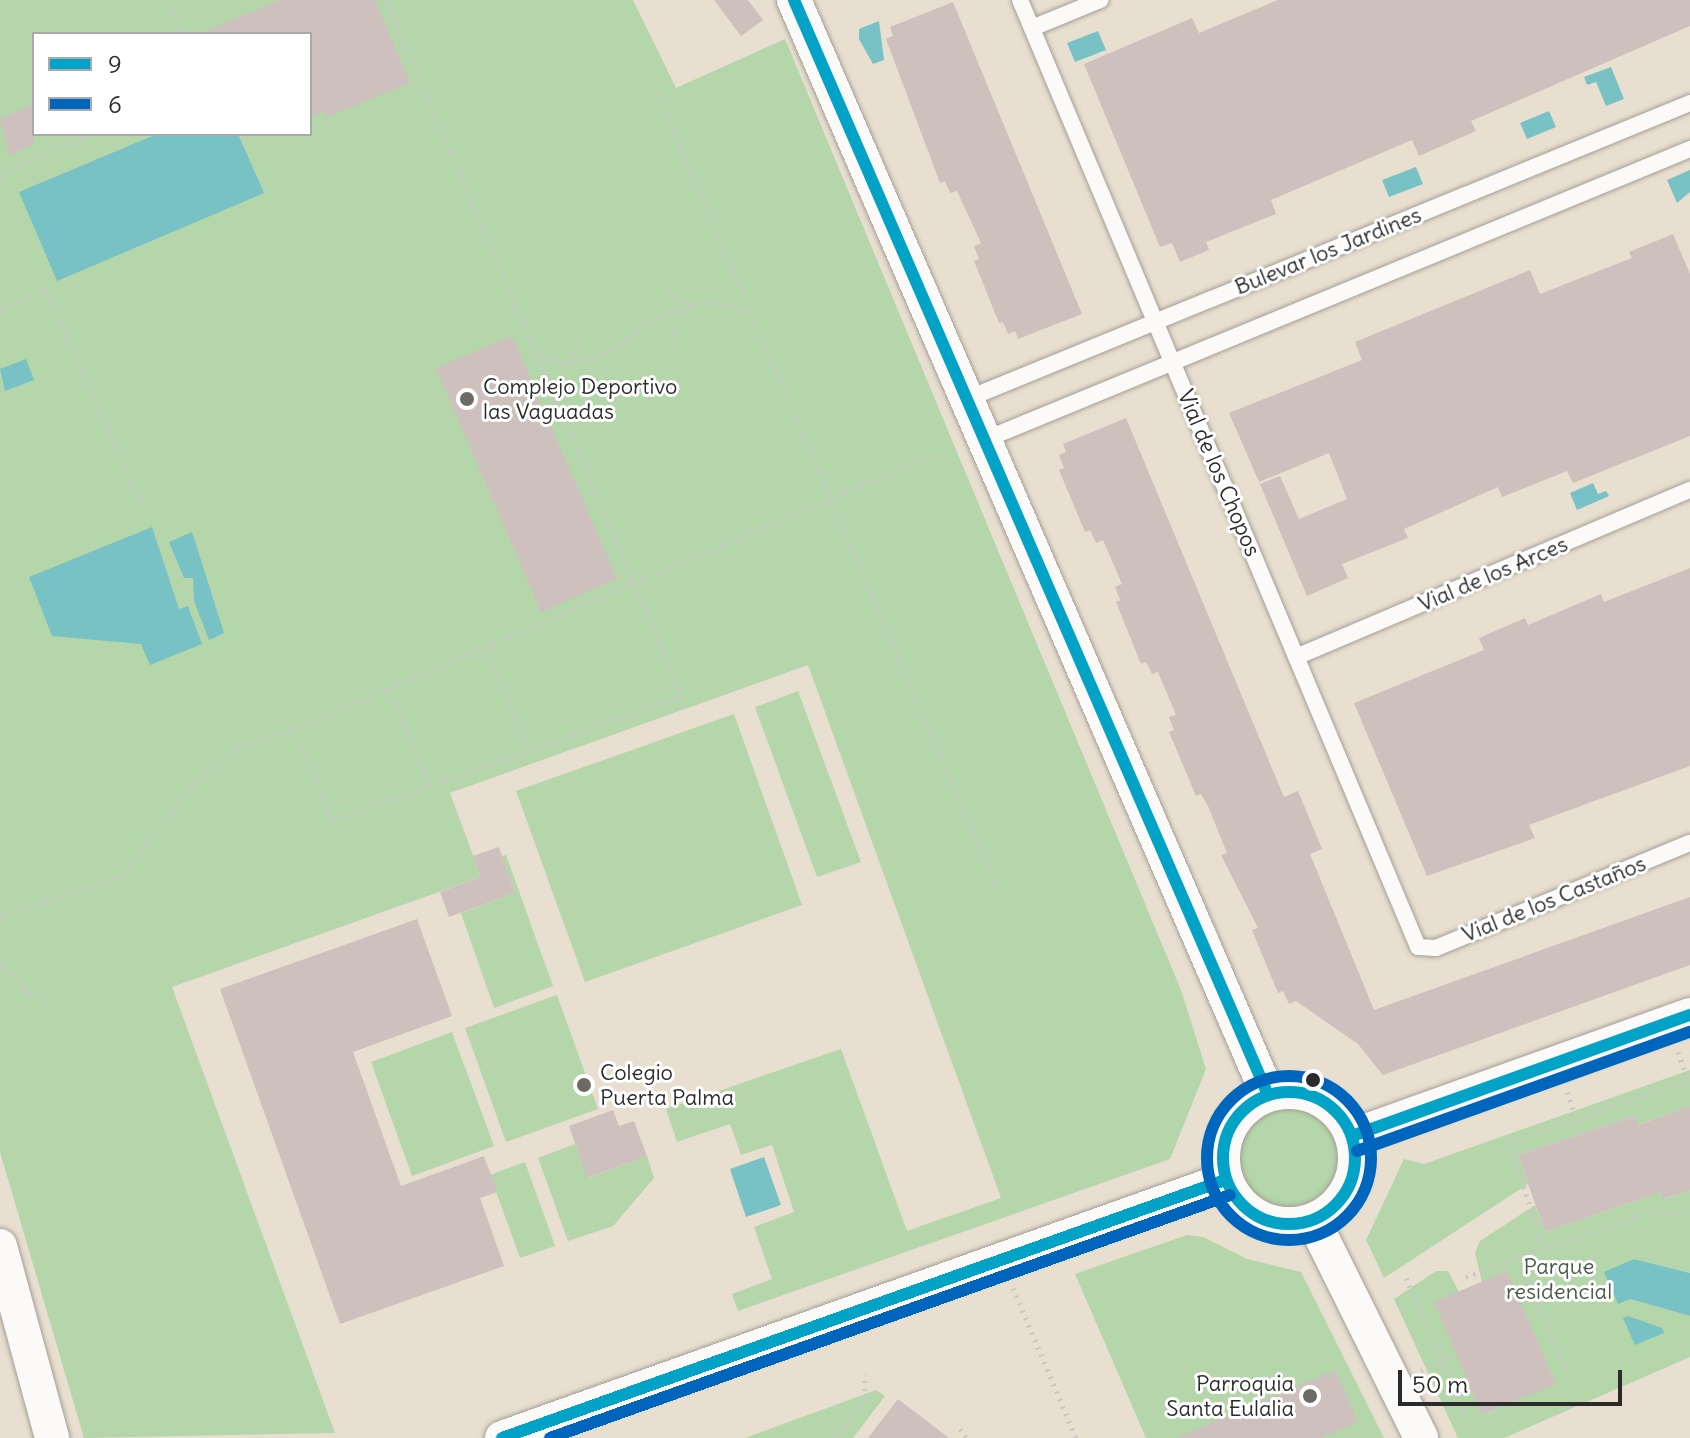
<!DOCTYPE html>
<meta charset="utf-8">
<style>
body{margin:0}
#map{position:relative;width:1690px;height:1438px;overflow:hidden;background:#e8dfd0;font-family:Delius,sans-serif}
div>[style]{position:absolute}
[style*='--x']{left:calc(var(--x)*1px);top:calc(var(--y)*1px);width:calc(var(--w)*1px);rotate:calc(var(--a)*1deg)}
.green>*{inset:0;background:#b4d6aa}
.round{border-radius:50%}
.water>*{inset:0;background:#78c2c6}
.building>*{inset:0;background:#cec0bd}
.path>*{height:5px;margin-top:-2.5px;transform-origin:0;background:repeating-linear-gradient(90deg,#c9c7c4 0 2px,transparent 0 8px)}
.roads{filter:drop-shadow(0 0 2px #a49f96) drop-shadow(0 0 2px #a49f96)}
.lane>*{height:16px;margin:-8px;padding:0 8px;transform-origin:8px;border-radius:8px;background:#fcfaf8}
.street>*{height:34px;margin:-17px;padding:0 17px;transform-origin:17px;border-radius:17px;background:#fcfaf8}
.street>.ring{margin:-17px;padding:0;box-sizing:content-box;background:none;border:34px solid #fcfaf8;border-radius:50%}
.bus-1>*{height:12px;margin:-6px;padding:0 6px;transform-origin:6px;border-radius:6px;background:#02a3c6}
.bus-1>.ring{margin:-6px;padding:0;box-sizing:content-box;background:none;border:12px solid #02a3c6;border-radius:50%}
.bus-2>*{height:12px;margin:-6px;padding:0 6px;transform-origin:6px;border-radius:6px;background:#0065bd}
.bus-2>.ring{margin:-6px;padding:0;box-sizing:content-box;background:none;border:12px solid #0065bd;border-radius:50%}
.dots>*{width:22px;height:22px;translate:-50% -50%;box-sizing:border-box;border:4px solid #fff;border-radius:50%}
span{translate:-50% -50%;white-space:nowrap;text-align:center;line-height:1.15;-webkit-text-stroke:6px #fff;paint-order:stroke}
.street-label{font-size:22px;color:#2b2b2b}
.poi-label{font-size:22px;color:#2b2b2b}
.left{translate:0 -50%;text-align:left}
.right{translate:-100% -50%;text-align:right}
.park-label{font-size:22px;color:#475c48}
.legend{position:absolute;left:32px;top:32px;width:280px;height:104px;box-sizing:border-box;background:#fff;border:2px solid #aaa;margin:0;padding:10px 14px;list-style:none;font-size:24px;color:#2b2b2b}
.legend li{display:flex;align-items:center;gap:16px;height:40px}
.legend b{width:40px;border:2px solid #aaa}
.scale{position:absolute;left:1398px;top:1370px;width:224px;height:36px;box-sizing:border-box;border:4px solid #2b2b2b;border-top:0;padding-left:10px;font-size:24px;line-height:28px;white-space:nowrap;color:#2b2b2b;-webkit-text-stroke:6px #fff;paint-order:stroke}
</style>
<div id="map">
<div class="green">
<i style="clip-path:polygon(evenodd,0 0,633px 0,676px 88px,785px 39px,1181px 990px,1206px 1069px,1170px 1159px,738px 1311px,732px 1294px,772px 1279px,754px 1227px,794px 1212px,772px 1145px,741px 1155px,730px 1124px,677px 1142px,666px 1109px,841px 1049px,907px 1231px,1001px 1198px,808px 665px,450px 793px,481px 877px,172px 987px,335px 1433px,84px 1438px,0 1152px,0 0,34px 34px,310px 34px,310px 134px,34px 134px,34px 34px)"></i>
<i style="clip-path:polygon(798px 691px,861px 862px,817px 877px,755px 707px)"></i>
<i style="clip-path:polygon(734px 714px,802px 905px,585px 982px,516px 791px)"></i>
<i style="clip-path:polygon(506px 855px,553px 986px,494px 1008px,461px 913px,515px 893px,502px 856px)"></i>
<i style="clip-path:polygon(557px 995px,598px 1109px,506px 1142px,465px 1028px)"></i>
<i style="clip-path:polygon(452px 1032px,494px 1146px,412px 1176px,371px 1062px)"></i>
<i style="clip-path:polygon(1690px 1070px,1690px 1106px,1637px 1125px,1634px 1116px,1518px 1155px,1528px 1184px,1384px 1278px,1366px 1240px,1404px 1159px,1424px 1164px)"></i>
<i class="round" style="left:1240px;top:1108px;width:100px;height:100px"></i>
<i style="clip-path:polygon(575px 1144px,588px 1178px,647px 1156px,654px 1178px,613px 1226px,568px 1241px,538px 1158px)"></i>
<i style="clip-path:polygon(525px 1162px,555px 1246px,520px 1258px,490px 1175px)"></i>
<i style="clip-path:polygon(1690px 1190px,1690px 1273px,1634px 1259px,1630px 1299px,1690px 1316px,1690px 1357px,1504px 1438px,1458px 1438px,1394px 1299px,1436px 1271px,1448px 1271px,1459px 1292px,1435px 1302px,1483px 1415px,1555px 1383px,1507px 1272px,1482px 1282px,1475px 1253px,1480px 1241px,1535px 1205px,1545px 1232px,1661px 1192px,1664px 1199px)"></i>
<i style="clip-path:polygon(1187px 1235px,1203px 1237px,1247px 1259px,1301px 1272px,1384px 1438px,1146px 1438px,1075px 1274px)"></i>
<i style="clip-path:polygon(876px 1390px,885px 1396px,853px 1438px,745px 1438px)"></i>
</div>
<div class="water">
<i style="clip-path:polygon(879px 21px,884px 60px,873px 64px,859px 39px,859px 29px)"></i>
<i style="clip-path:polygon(1098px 31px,1106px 50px,1075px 62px,1067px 43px)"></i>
<i style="clip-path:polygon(1611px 67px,1624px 99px,1606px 106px,1596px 82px,1587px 85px,1584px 77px)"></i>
<i style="clip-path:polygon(1549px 111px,1556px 127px,1527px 139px,1520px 123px)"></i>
<i style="clip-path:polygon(157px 134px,238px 134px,264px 193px,57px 281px,19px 192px)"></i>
<i style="clip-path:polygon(1416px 167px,1423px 184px,1389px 197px,1382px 180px)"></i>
<i style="clip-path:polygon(1690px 170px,1690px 192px,1677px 203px,1667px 180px)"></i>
<i style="clip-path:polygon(26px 359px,34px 380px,5px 391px,0 369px)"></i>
<i style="clip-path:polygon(1593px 483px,1598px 494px,1606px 491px,1609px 496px,1577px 510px,1570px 493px)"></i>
<i style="clip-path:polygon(152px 527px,179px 609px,188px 606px,202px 644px,150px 665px,141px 644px,52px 636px,29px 577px)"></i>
<i style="clip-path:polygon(192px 532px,224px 633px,209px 640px,194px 601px,193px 578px,184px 578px,169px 542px)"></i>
<i style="clip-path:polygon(764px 1157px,781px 1205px,746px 1217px,730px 1169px)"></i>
<i style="clip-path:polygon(1634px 1259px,1690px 1273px,1690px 1316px,1630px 1299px,1618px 1304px,1604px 1272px)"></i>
<i style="clip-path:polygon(1628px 1316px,1662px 1328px,1664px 1333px,1635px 1345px,1623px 1318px)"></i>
</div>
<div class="building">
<i style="clip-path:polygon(280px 0,375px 0,410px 83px,327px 117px,324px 111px,310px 117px,310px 34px,199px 34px)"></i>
<i style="clip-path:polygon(714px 0,748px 0,763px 20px,741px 36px)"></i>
<i style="clip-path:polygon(1278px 0,1690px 0,1690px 26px,1471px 121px,1476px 131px,1419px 156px,1412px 140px,1271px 200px,1276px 214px,1206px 242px,1209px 250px,1180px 262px,1172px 243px,1160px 247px,1084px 64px,1192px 18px,1199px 33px)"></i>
<i style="clip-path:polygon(953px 2px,1082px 314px,1018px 339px,1015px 331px,1008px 334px,1003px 322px,999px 323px,974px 261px,979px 259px,974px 246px,981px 243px,957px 191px,950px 193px,945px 181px,940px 183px,886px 39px,893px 36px,890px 27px)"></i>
<i style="clip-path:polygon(34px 104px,34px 144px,9px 155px,0 119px)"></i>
<i style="clip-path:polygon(1673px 234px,1690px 274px,1690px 436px,1573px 483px,1567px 471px,1502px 497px,1498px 487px,1404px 529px,1408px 538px,1342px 564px,1348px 578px,1307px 596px,1260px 484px,1280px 476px,1299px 519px,1347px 499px,1329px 453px,1259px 482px,1229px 413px,1362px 360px,1355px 342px,1530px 270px,1540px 294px,1632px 258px,1629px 252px)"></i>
<i style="clip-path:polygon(512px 336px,617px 579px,541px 612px,436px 368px)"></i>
<i style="clip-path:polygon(1126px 418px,1284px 797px,1298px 791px,1322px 849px,1310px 854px,1374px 1010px,1690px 897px,1690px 965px,1383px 1075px,1358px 1044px,1296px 1001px,1289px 1004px,1283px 991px,1278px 993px,1252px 930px,1258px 928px,1221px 855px,1227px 853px,1208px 806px,1201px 794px,1196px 796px,1169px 732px,1174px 730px,1169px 717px,1176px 715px,1158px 672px,1152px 674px,1146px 662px,1141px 664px,1116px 602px,1120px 600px,1115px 587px,1122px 584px,1103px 540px,1096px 543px,1090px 530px,1085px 532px,1059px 470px,1064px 468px,1059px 455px,1066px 452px,1063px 444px)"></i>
<i style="clip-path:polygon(1690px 568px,1690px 766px,1529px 825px,1535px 838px,1427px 876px,1354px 703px,1484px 650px,1479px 638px,1525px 618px,1528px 625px,1601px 594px,1604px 602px)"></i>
<i style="clip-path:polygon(499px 847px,515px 893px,449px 917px,440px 892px,481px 877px,473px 856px)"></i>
<i style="clip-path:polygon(417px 919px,452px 1016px,353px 1052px,401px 1186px,484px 1156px,497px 1192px,480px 1198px,504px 1266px,340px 1324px,220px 989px)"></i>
<i style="clip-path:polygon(1690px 1106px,1690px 1190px,1663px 1199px,1661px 1192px,1545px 1232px,1518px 1155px,1634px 1116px,1638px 1125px)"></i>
<i style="clip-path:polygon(613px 1110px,619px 1126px,634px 1121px,647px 1156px,587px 1178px,569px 1126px)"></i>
<i style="clip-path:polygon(1507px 1271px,1556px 1384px,1482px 1415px,1434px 1302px)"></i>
<i style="clip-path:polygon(1335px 1370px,1358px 1422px,1321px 1438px,1177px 1438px)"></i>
<i style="clip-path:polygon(898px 1399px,949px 1438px,868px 1438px)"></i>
</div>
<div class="path">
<i style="--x:170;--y:6;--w:30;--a:67"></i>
<i style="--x:658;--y:94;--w:870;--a:66.91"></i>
<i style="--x:0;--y:185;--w:16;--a:-60"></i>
<i style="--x:8;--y:171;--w:92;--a:-23.8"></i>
<i style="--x:667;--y:293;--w:28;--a:26"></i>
<i style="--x:0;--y:309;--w:51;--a:-22"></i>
<i style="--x:47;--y:290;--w:237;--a:66.4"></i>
<i style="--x:672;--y:349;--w:42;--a:-77.6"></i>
<i style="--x:538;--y:356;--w:26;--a:16"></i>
<i style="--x:563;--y:363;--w:34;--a:-7"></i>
<i style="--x:597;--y:359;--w:92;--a:-33"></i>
<i style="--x:674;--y:309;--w:40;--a:-8.5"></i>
<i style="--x:714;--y:303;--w:36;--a:13"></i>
<i style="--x:571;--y:363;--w:38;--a:-70"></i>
<i style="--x:582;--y:363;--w:26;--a:32"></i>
<i style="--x:486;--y:648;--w:108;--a:67.2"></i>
<i style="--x:389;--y:689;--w:103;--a:67.2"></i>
<i style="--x:295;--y:729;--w:98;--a:67.9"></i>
<i style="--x:332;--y:820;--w:371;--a:-19.5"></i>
<i style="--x:682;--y:696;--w:756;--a:-113.04"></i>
<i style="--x:0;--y:917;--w:125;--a:-18.1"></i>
<i style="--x:119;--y:878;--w:119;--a:-51.1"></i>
<i style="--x:194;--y:785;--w:56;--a:-41.4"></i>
<i style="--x:236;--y:748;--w:62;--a:-17.9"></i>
<i style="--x:295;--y:729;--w:701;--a:-23.27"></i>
<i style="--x:0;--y:961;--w:36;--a:52"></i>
<i style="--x:22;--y:989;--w:26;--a:29"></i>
<i style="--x:1678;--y:1052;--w:35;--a:70"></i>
<i style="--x:1567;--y:1092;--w:39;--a:71"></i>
<i style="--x:1545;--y:1249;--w:113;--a:-109.1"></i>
<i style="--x:1508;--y:1142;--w:193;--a:-19.1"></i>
<i style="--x:1519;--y:1258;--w:126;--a:67.1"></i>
<i style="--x:1466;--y:1277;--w:201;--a:-19.5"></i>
<i style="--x:1655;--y:1210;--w:16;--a:22"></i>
<i style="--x:1670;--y:1216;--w:21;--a:-19"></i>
<i style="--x:1406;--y:1278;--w:152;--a:66.8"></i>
<i style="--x:1013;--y:1288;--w:163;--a:67.2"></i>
<i style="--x:1421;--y:1371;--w:35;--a:-24"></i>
<i style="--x:960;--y:1429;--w:11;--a:52"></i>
<i style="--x:834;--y:1438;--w:51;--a:-52.2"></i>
<i style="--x:865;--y:1398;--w:24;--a:-90"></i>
</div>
<div class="roads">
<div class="lane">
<i style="--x:1020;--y:0;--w:1027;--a:67.2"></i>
<i style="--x:1418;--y:947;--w:18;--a:3"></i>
<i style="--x:1436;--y:948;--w:275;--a:-22.5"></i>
<i style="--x:1032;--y:28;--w:74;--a:-22.4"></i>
<i style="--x:967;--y:399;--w:781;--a:-22.26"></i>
<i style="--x:984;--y:440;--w:764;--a:-22.4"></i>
<i style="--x:1296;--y:657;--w:428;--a:-23"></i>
</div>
<div class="street">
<i style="--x:794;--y:0;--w:1193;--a:66.59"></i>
<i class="ring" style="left:1223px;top:1092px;width:98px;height:98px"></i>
<i style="--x:1352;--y:1136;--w:359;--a:-19.7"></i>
<i style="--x:1313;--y:1220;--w:243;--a:63.6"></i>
<i style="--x:0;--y:1246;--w:199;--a:74.8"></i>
<i style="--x:502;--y:1438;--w:768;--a:-19.64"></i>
</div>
</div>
<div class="bus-1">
<i style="--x:794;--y:0;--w:1193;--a:66.59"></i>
<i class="ring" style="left:1223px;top:1092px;width:120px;height:120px"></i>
<i style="--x:1352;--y:1136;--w:359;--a:-19.7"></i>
<i style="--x:502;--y:1438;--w:768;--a:-19.64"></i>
</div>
<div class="bus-2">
<i class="ring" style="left:1207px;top:1076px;width:152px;height:152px"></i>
<i style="--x:1357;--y:1151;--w:354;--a:-19.7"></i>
<i style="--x:550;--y:1438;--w:722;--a:-19.66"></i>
</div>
<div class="dots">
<i style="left:467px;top:399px;background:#6d6a65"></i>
<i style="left:1313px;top:1080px;background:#2b2b2b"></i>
<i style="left:584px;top:1085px;background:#6d6a65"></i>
<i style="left:1310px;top:1396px;background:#6d6a65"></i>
</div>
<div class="street-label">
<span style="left:1328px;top:251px;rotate:-22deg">Bulevar los Jardines</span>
<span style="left:1219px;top:473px;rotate:67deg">Vial de los Chopos</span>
<span style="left:1493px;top:574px;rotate:-23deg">Vial de los Arces</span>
<span style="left:1554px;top:899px;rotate:-22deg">Vial de los Castaños</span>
</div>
<div class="poi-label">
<span class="left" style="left:483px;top:399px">Complejo Deportivo<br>las Vaguadas</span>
<span class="left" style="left:600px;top:1085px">Colegio<br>Puerta Palma</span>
<span class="right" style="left:1294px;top:1396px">Parroquia<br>Santa Eulalia</span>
</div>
<div class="park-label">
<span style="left:1559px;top:1279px">Parque<br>residencial</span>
</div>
<ul class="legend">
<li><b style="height:10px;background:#02a3c6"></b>9</li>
<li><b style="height:10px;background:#0065bd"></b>6</li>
</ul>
<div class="scale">50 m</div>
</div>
